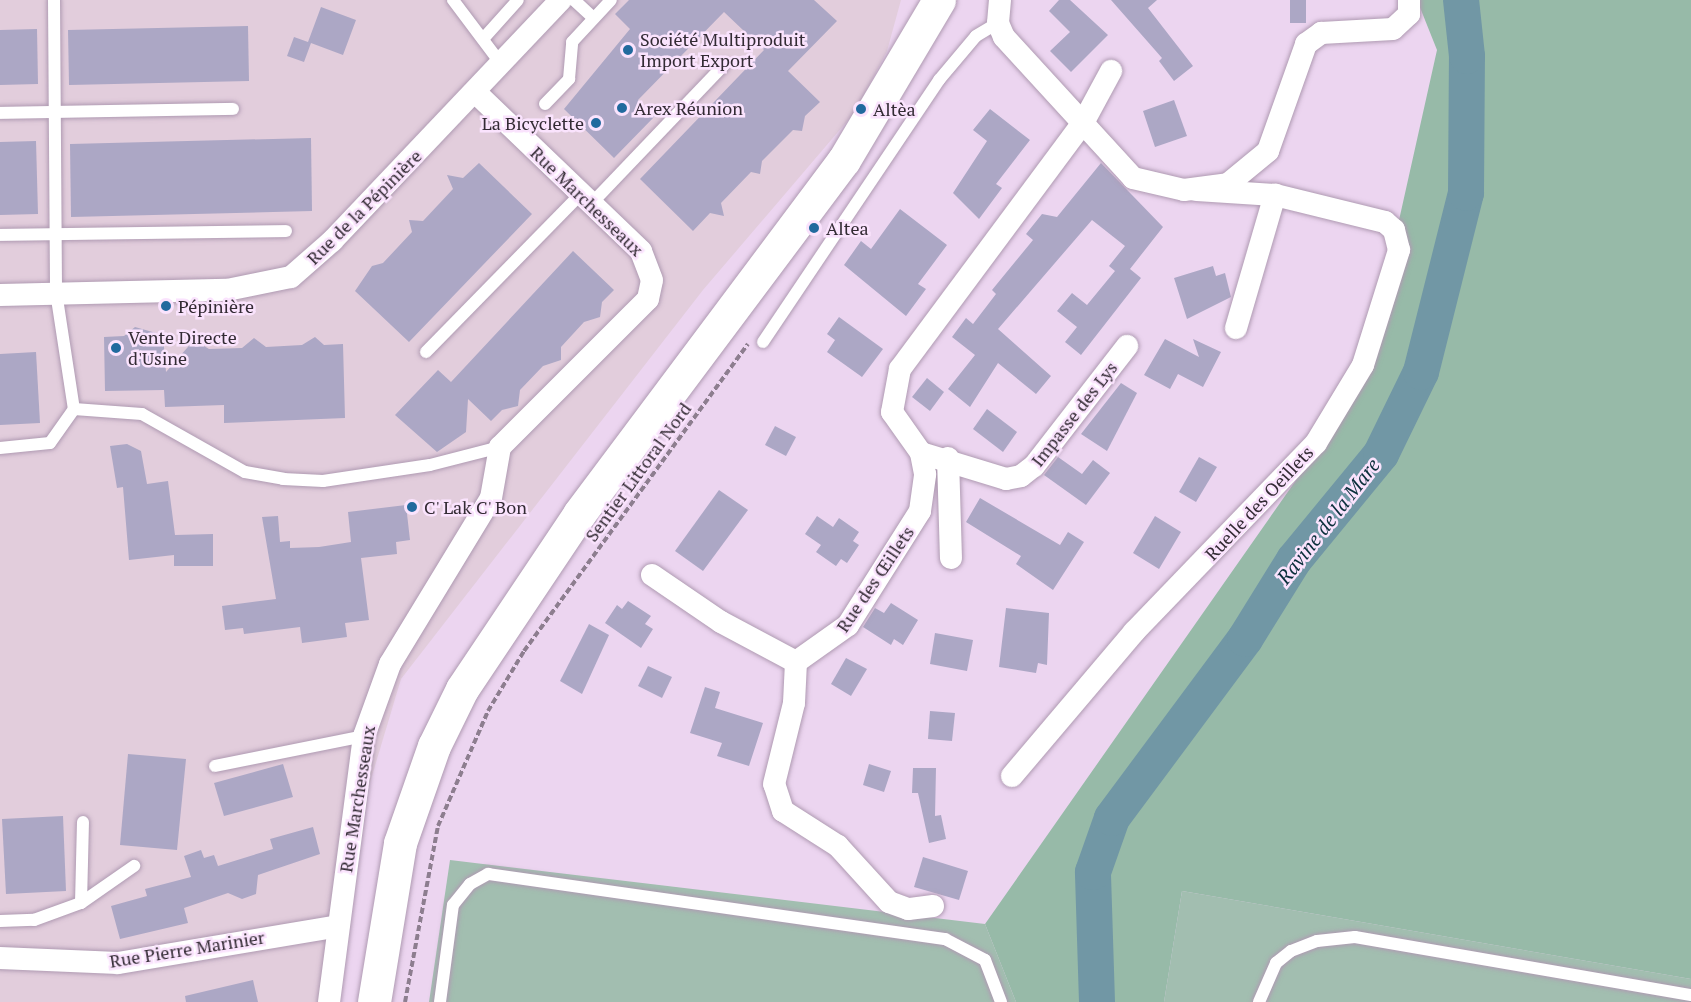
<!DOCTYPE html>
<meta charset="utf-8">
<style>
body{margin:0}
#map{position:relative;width:1691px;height:1002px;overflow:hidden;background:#ecd5f0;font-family:"PT Serif",serif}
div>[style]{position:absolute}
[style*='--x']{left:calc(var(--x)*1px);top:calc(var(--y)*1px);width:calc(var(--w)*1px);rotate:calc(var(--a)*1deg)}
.industrial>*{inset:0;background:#e2cddc}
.green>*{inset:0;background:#a2beb0}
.forest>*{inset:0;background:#97baa8}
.river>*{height:36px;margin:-18px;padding:0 18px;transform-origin:18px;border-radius:18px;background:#7197a5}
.building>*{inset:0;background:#aca7c5}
.path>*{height:4px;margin-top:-2px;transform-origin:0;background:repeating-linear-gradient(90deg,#8d7e8f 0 6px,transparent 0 9px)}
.roads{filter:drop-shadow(0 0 2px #af9ab2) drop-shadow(0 0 2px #af9ab2)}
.lane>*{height:12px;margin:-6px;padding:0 6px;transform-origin:6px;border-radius:6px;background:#fff}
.street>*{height:22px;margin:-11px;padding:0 11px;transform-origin:11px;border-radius:11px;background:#fff}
.secondary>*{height:33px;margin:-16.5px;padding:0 16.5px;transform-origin:16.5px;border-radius:16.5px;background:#fff}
.dots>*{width:16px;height:16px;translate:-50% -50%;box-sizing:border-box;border:3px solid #fae3fd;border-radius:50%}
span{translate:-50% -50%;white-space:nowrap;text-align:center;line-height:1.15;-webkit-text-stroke:5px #fae3fd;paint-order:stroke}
.poi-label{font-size:18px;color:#332b34}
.left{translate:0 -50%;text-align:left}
.right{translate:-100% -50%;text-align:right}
.street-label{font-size:18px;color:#332b34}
.water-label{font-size:20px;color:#0a2f3b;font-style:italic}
</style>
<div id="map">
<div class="industrial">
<i style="clip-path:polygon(0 0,901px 0,887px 51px,855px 112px,703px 290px,401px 679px,357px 826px,339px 1002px,0 1002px)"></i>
</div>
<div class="green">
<i style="clip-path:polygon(450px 860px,985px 924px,1016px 1002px,429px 1002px)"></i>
<i style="clip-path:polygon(1182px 891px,1691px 979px,1691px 1002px,1164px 1002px)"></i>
</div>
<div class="forest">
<i style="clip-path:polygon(1417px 0,1691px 0,1691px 979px,1182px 891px,1164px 1002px,1016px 1002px,985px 924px,1362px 386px,1437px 50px)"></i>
</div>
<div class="river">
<i style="--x:1097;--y:1002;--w:130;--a:-91.8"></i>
<i style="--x:1093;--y:872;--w:57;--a:-70.6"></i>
<i style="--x:1112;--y:818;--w:223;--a:-53.4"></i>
<i style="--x:1245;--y:639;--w:93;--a:-58.2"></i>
<i style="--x:1294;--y:560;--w:137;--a:-50.6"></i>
<i style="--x:1381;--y:454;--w:91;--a:-64"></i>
<i style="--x:1421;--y:372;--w:185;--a:-75.9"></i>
<i style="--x:1466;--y:193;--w:137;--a:-89.6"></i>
<i style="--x:1467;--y:56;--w:56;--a:-96.1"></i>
</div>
<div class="building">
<i style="clip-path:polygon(629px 0,814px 0,837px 21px,788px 71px,820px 102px,805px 116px,802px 131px,793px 130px,762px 161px,760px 174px,751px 172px,721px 203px,724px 216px,710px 213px,693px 231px,640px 179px,764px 50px,724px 12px,638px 100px,655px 116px,614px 158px,564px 109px,630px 29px,615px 14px)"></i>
<i style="clip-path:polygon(1059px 0,1070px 0,1108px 35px,1071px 72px,1050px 51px,1070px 32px,1049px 11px)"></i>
<i style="clip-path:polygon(1111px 0,1157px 0,1148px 8px,1193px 66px,1174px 81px,1159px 61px,1162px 58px)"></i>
<i style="clip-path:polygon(1290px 0,1306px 0,1306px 23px,1290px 23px)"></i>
<i style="clip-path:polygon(321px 7px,356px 20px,343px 55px,311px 43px,304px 62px,287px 56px,294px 37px,308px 42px)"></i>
<i style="clip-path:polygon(248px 26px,249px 81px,69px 85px,68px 30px)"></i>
<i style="clip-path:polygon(37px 29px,38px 84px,0 85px,0 30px)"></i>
<i style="clip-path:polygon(1174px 100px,1187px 136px,1155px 147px,1143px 111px)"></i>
<i style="clip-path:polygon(990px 109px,1030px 140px,996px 184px,1002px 188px,979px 219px,953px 193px,987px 141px,973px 130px)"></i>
<i style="clip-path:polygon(311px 138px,312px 211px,71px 217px,70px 144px)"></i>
<i style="clip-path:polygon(36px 141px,38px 214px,0 215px,0 142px)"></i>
<i style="clip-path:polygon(479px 163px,532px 214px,409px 342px,355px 291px,372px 266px,383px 263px,412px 232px,409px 220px,423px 221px,453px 189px,447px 175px,463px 178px)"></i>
<i style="clip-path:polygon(1101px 163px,1163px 227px,1130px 269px,1141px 278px,1081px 355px,1065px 342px,1077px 327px,1057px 311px,1072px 293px,1087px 305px,1115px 271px,1109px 266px,1125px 246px,1092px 220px,998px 329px,1051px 376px,1036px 394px,998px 363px,970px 407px,948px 389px,975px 355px,952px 337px,966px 318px,973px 324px,996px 294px,992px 290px,1033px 240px,1026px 234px,1042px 214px,1057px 217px)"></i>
<i style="clip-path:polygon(900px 209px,947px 245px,918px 284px,926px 289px,906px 316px,844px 265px,861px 241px,871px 249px)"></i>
<i style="clip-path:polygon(573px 251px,614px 290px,602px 302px,600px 317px,584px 322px,561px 347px,561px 360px,543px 366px,520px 390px,518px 406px,502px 410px,491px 421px,468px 399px,466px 432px,437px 452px,395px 415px,438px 370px,451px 382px)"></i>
<i style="clip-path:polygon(1213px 266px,1216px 276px,1225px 273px,1231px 297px,1187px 319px,1174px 278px)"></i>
<i style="clip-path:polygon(839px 317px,883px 349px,862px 377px,827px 352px,835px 340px,827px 334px)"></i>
<i style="clip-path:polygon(135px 327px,163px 335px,166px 372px,194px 340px,209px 349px,242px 348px,254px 338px,266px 347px,302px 345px,315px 337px,324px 345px,343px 344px,345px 418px,224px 423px,224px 405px,165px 407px,164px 390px,105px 391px,104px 337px,124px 336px)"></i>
<i style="clip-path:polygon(1165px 339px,1199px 357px,1193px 339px,1221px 352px,1203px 387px,1178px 374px,1170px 389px,1144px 375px)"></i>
<i style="clip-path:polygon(36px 352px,40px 423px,0 425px,0 354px)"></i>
<i style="clip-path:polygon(927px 378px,944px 392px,930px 411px,912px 397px)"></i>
<i style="clip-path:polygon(1121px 383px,1137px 393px,1107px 451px,1081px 434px)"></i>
<i style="clip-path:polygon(987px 409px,1017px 432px,1003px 452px,973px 429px)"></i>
<i style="clip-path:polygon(775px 426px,796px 437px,786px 456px,765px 445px)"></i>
<i style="clip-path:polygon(127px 444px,141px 451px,147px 484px,168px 481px,175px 535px,213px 534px,213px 566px,174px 566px,174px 555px,129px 560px,123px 487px,117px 488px,110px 446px)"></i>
<i style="clip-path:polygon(1058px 457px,1082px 474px,1093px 460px,1110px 473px,1086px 505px,1044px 475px)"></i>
<i style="clip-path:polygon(1199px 457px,1217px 467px,1196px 502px,1179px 492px)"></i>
<i style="clip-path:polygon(719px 490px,748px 510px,703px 571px,675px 551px)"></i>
<i style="clip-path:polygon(980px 498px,1060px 545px,1068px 532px,1084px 542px,1053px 590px,1016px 564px,1021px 556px,966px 522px)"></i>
<i style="clip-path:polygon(406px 505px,410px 540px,396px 542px,397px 554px,361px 558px,369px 620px,345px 623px,347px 637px,302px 643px,300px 627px,244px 634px,243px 628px,225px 630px,222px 606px,276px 599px,262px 517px,278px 516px,280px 542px,290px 541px,290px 548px,319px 547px,351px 542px,348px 512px)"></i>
<i style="clip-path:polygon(817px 516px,833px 527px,839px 518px,859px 532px,853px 541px,859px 545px,847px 563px,841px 559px,836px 566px,816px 552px,821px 545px,805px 534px)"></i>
<i style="clip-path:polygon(1155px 516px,1181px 532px,1159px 569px,1133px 553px)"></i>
<i style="clip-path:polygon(628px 601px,651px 616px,645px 624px,653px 629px,641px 648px,605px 623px,617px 605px,622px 609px)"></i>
<i style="clip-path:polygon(891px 603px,918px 620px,903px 645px,894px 639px,891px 645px,863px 627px,875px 608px,884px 613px)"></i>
<i style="clip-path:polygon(1006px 608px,1049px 613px,1047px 665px,1038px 663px,1036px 673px,999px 667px)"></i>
<i style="clip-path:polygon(589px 624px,609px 635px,582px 694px,560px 681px)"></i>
<i style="clip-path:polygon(935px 633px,973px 640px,967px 671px,930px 664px)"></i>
<i style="clip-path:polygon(846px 658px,867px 669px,851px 696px,831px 684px)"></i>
<i style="clip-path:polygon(648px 666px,672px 677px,662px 698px,638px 686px)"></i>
<i style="clip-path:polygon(705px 687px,720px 692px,715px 708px,763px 723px,749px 766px,717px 756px,722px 743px,690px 733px)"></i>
<i style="clip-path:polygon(930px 711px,955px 713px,952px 741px,928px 739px)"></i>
<i style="clip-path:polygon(128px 754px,186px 759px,177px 850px,120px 845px)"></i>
<i style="clip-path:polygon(283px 764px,293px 797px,224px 816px,214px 783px)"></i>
<i style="clip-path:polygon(869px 764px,891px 771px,884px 792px,863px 785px)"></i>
<i style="clip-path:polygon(913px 768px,936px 768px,935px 816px,941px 815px,946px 839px,929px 843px,918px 793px,912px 793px)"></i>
<i style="clip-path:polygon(63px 816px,66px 891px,6px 894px,2px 819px)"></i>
<i style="clip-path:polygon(313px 827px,320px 854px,258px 875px,256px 894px,242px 899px,228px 893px,184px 908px,188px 923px,120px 939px,111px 906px,147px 896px,145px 889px,191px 877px,184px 856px,201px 850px,204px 858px,214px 855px,218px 866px,273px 849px,270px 839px)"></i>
<i style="clip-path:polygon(923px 857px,968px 871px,959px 900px,914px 887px)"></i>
<i style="clip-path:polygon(253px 980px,258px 1002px,186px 1002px,185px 996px)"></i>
</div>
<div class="path">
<i style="--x:405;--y:1002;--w:179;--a:-79.4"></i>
<i style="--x:438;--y:826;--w:125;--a:-66.5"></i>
<i style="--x:488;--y:711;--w:70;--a:-59"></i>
<i style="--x:524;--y:651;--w:380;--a:-53.9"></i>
</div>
<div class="roads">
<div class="lane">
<i style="--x:54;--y:0;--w:292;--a:89.6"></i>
<i style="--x:56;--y:292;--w:118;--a:81.3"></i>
<i style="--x:453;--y:0;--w:80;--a:53.1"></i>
<i style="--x:574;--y:0;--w:26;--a:43"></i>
<i style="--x:483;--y:39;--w:52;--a:-48.1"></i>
<i style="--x:545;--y:104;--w:35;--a:-46"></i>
<i style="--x:569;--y:79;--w:37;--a:-85"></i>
<i style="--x:572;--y:42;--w:57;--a:-47.1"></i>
<i style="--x:0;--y:113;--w:233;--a:-1"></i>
<i style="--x:591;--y:204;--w:192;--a:-46.3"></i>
<i style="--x:0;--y:235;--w:286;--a:-0.8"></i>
<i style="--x:763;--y:342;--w:316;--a:-56.1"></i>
<i style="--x:939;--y:80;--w:57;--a:-49.9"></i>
<i style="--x:976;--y:36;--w:26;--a:-31"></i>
<i style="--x:426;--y:352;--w:220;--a:-45.6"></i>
<i style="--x:74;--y:409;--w:68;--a:4.2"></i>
<i style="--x:142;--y:414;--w:118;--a:29.4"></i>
<i style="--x:245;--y:472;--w:39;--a:10"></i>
<i style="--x:283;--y:479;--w:40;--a:2.9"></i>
<i style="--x:323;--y:481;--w:108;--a:-8.5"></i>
<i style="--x:430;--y:465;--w:72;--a:-14.4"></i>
<i style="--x:0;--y:448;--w:50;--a:-5.7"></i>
<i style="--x:50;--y:443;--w:42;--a:-54.8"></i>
<i style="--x:215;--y:766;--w:152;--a:-11.4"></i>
<i style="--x:81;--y:903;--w:81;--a:-88.6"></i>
<i style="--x:0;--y:921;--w:34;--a:-2"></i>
<i style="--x:34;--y:920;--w:50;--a:-19.9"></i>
<i style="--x:81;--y:903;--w:65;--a:-34.9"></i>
<i style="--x:440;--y:1002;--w:98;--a:-82.4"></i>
<i style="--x:453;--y:905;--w:27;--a:-51"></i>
<i style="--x:470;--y:884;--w:21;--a:-29"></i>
<i style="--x:488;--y:874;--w:462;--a:8.1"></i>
<i style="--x:945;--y:939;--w:45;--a:27.7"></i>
<i style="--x:985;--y:960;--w:45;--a:69.1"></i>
<i style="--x:1259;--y:1002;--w:43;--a:-66.4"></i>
<i style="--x:1276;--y:963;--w:19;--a:-39"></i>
<i style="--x:1291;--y:951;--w:28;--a:-21"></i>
<i style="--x:1317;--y:941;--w:38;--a:-6"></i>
<i style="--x:1355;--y:937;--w:341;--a:9.8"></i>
</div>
<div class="street">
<i style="--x:1000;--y:0;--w:23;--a:95"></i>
<i style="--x:998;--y:23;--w:15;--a:67"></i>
<i style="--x:1004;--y:37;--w:191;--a:47.5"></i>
<i style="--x:1133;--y:178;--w:52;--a:13.2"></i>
<i style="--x:1184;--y:190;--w:44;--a:-7.8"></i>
<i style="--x:1228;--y:184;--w:52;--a:-39.5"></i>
<i style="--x:1268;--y:151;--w:114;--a:-70.4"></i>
<i style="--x:1306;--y:44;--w:19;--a:-36"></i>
<i style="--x:1321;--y:33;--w:72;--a:-3.2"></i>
<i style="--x:1393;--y:29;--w:22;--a:-43"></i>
<i style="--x:1409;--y:14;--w:14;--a:-90"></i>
<i style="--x:0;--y:295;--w:227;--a:-1.3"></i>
<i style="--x:227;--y:290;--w:65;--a:-11.5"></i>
<i style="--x:291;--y:277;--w:55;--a:-41.3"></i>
<i style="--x:332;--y:241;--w:332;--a:-46.5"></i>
<i style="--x:1236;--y:328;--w:139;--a:-73.7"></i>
<i style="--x:921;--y:453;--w:89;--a:17"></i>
<i style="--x:1006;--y:479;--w:15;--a:-11"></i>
<i style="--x:1021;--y:476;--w:16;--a:-38"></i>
<i style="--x:1034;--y:466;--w:152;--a:-52.2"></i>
<i style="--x:948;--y:458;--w:100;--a:88.3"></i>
<i style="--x:652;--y:575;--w:83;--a:34.3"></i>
<i style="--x:721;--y:622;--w:85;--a:28.1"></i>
<i style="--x:1012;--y:776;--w:189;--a:-49.7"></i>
<i style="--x:1134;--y:632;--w:262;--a:-46.1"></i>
<i style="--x:1316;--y:443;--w:91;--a:-58.9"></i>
<i style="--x:1363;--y:365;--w:121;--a:-72.6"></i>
<i style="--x:1399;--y:250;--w:21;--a:-104"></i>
<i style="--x:1394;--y:230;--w:12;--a:-138"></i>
<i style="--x:1385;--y:222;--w:113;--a:-166.2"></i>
<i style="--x:1275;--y:195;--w:79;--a:-176.4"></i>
<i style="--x:933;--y:906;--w:25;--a:173"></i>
<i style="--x:908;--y:909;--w:20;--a:-160"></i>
<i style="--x:889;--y:902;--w:76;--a:-132.3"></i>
<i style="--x:838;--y:846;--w:65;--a:-147.5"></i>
<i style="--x:783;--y:811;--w:28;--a:-108"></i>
<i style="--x:774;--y:784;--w:83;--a:-76.1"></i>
<i style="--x:794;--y:703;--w:41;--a:-87.2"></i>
<i style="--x:796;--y:662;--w:64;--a:-35.4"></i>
<i style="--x:848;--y:625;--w:135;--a:-57.7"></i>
<i style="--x:920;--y:511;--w:37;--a:-82"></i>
<i style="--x:925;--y:474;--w:21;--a:-101"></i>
<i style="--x:921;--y:453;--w:50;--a:-125.3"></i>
<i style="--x:892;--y:412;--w:44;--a:-79.5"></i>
<i style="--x:900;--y:369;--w:309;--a:-53.4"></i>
<i style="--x:1084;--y:121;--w:57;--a:-61.6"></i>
<i style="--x:0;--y:958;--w:118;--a:2.4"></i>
<i style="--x:118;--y:963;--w:223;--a:-9.5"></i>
<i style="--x:329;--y:1002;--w:268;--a:-82.5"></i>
<i style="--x:364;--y:736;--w:77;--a:-70.1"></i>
<i style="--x:390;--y:664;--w:194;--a:-58.7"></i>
<i style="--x:491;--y:498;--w:52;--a:-80"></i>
<i style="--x:500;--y:447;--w:209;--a:-45"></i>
<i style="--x:648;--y:299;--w:19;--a:-78"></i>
<i style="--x:652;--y:280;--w:31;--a:-111"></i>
<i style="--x:641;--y:251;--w:228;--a:-136.2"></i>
</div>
<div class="secondary">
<i style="--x:374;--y:1002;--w:161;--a:-80.7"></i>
<i style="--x:400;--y:843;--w:103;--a:-70.7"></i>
<i style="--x:434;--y:746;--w:64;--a:-63.8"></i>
<i style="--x:462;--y:689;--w:211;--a:-56.2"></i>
<i style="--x:579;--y:514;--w:442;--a:-53.2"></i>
<i style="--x:844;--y:160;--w:186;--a:-59.3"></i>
</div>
</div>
<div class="dots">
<i style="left:628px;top:50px;background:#216a9e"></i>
<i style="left:622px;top:108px;background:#216a9e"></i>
<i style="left:861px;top:109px;background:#216a9e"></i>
<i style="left:596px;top:123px;background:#216a9e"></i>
<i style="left:814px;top:228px;background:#216a9e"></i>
<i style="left:166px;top:306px;background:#216a9e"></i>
<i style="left:116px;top:348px;background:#216a9e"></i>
<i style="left:412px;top:507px;background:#216a9e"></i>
</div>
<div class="poi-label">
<span class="left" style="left:640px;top:50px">Société Multiproduit<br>Import Export</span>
<span class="left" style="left:634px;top:108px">Arex Réunion</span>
<span class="left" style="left:873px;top:109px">Altèa</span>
<span class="right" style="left:584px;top:123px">La Bicyclette</span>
<span class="left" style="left:826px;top:228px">Altea</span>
<span class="left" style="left:178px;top:306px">Pépinière</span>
<span class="left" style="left:128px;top:348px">Vente Directe<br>d'Usine</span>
<span class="left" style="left:424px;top:507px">C' Lak C' Bon</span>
</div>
<div class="street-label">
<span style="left:587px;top:201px;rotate:44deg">Rue Marchesseaux</span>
<span style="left:364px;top:207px;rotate:-45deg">Rue de la Pépinière</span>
<span style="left:1074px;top:414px;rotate:-52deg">Impasse des Lys</span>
<span style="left:638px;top:472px;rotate:-54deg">Sentier Littoral Nord</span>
<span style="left:1259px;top:503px;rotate:-47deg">Ruelle des Oeillets</span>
<span style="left:875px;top:579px;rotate:-56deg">Rue des Œillets</span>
<span style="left:357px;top:799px;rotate:-81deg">Rue Marchesseaux</span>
<span style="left:187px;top:949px;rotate:-9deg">Rue Pierre Marinier</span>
</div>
<div class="water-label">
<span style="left:1328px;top:521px;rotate:-52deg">Ravine de la Mare</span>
</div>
</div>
